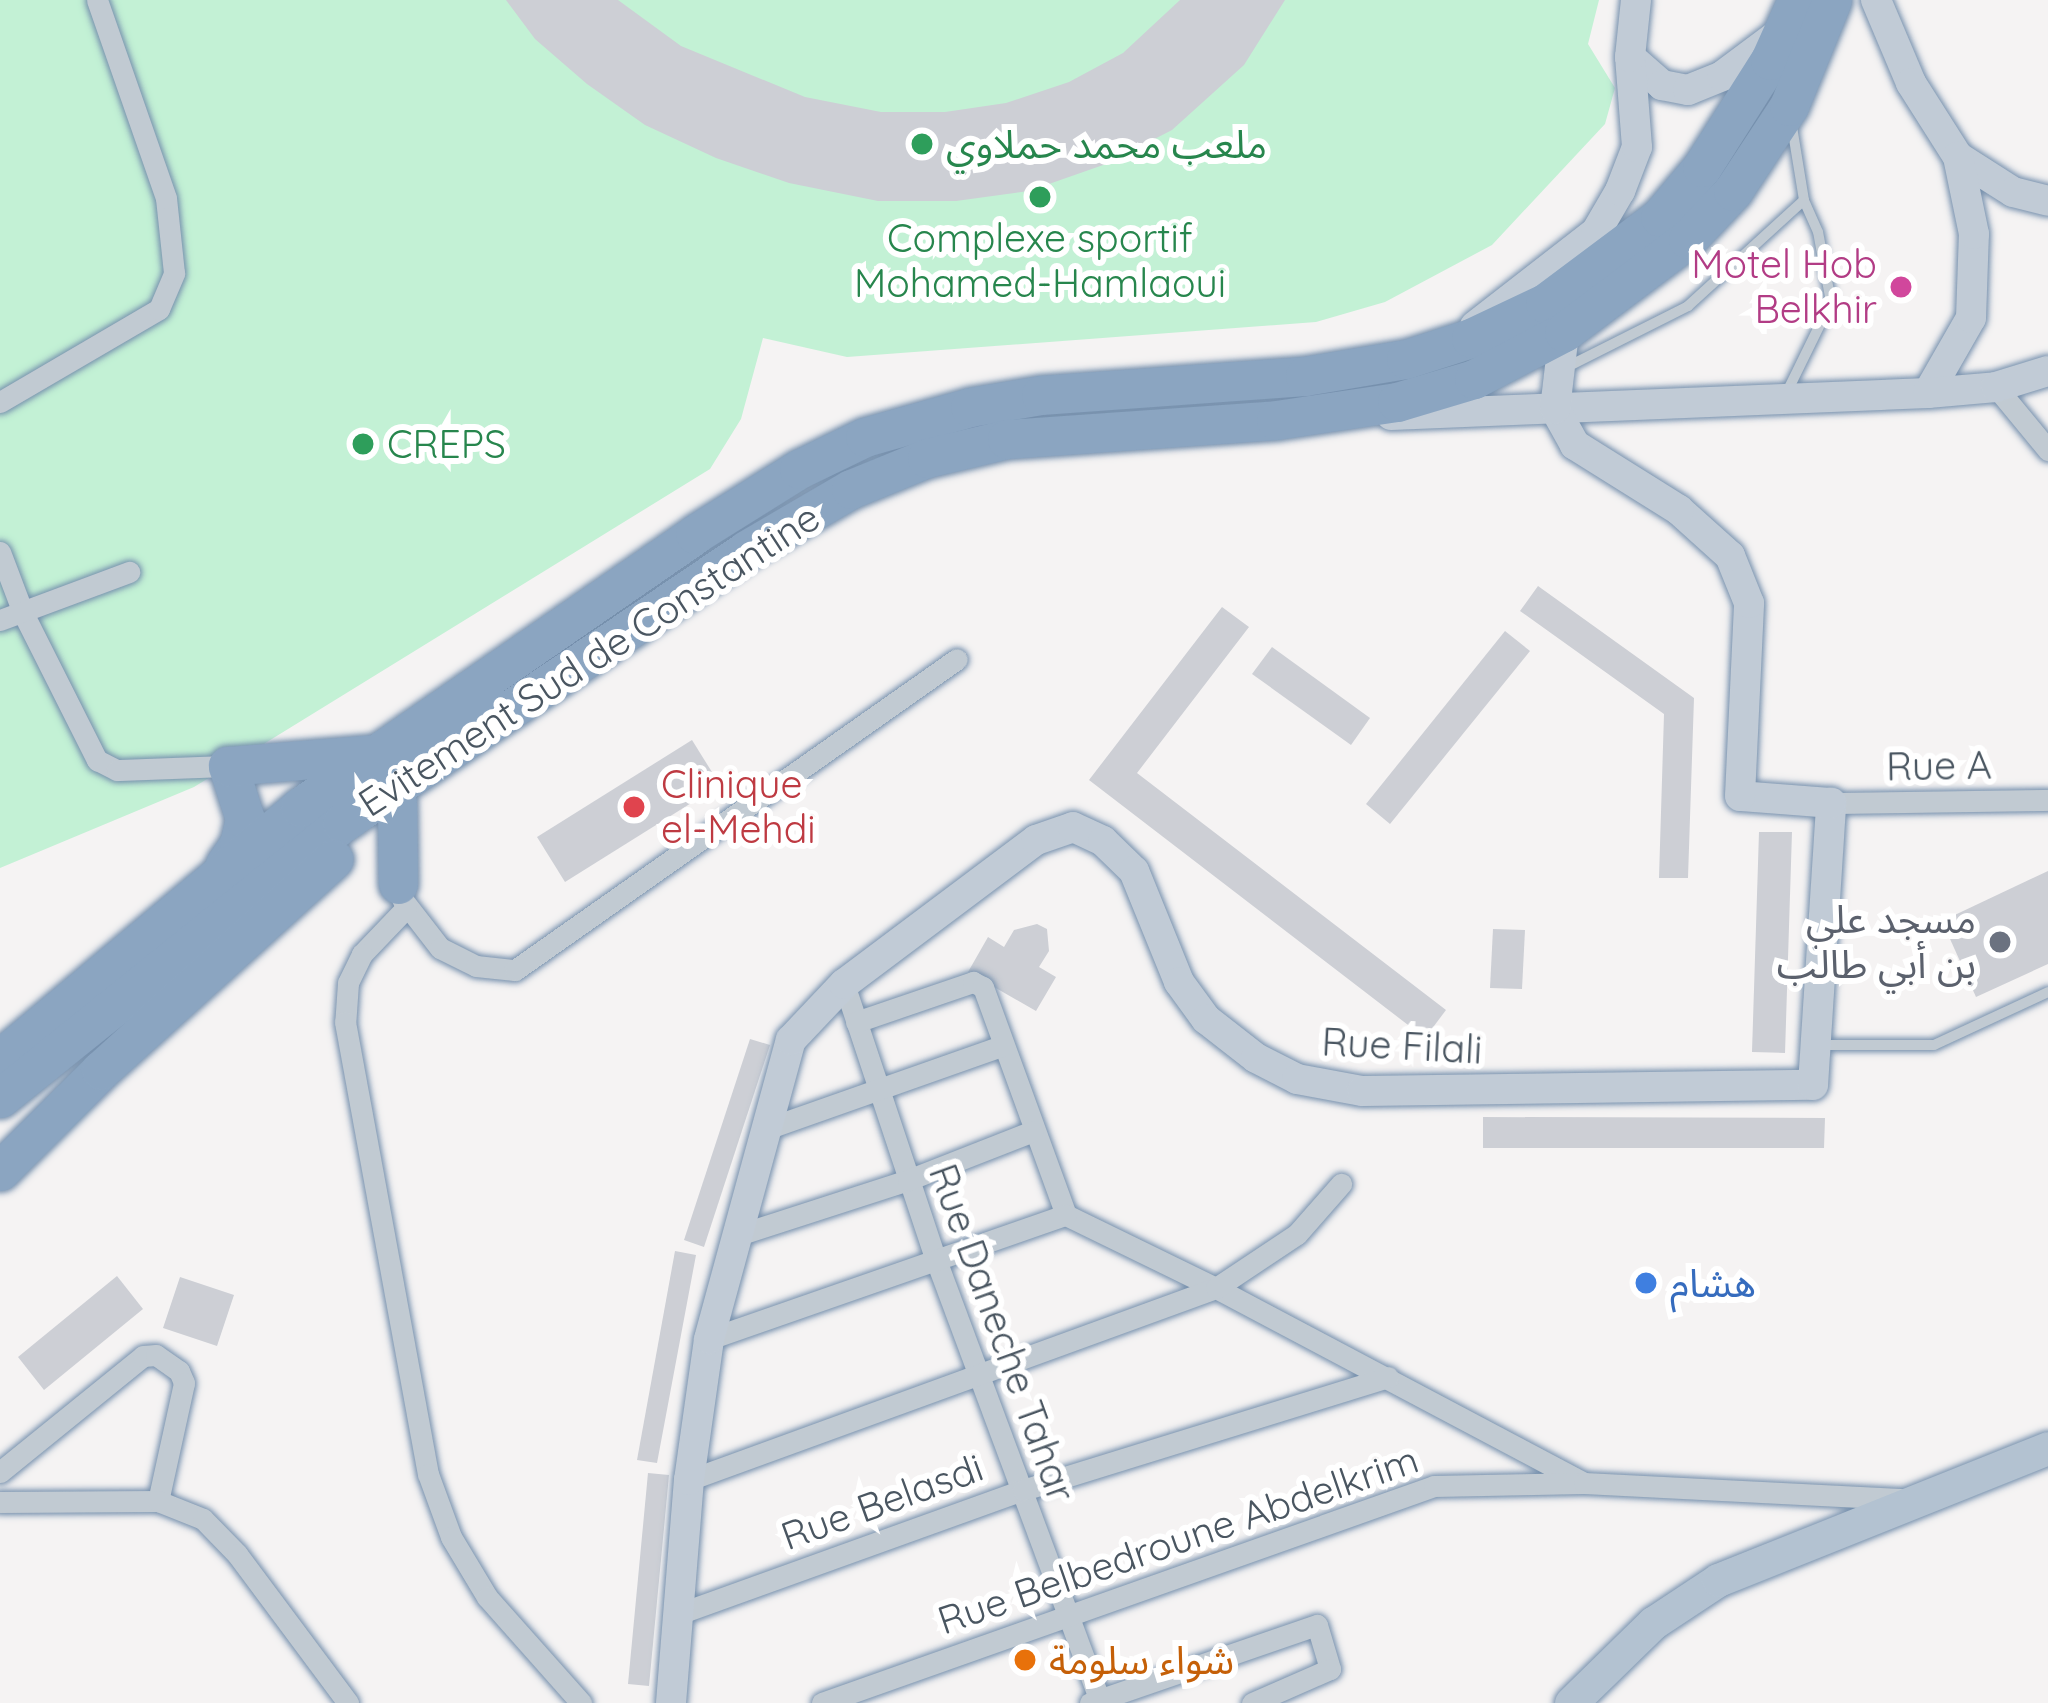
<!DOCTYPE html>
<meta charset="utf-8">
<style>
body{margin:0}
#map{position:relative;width:2048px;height:1703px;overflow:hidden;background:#f5f3f3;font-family:Quicksand,"Noto Sans Arabic",sans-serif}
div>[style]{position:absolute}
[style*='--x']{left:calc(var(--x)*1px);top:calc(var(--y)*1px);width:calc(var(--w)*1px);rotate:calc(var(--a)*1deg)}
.green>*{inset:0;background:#c3f1d5}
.building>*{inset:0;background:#cdcfd5}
.roads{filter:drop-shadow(0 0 3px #7690ad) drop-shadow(0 0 3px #7690ad)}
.lane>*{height:10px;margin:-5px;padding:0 5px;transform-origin:5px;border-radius:5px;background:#c1cad2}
.street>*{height:21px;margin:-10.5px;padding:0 10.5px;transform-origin:10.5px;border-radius:10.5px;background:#c1cad2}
.secondary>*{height:30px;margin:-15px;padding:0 15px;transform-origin:15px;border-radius:15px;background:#c1cbd6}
.primary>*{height:33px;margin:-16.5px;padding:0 16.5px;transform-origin:16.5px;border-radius:16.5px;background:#b3c2d1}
.highway>*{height:39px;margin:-19.5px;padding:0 19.5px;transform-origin:19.5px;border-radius:19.5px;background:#8ba5c1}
.dots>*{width:33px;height:33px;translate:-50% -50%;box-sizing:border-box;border:6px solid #fff;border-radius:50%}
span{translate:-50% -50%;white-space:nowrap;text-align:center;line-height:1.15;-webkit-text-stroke:12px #fff;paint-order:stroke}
.leisure-label{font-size:39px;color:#27864d}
.left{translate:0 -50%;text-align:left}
.hotel-label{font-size:39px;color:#b23c85}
.right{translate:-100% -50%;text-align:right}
.street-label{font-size:39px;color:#4a5661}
.health-label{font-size:39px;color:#be3a42}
.worship-label{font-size:39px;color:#5b616d}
.shop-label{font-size:39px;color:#366cbe}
.food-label{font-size:39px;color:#c56008}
</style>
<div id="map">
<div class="green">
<i style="clip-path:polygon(0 0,1599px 0,1588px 44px,1615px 88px,1605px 124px,1492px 245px,1385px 302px,1316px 322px,847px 357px,763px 338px,741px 419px,710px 469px,194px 787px,0 868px)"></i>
</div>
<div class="building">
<i style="clip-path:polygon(506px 0,618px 0,681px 46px,805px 97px,881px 112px,945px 112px,1006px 103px,1069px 82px,1123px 53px,1180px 0,1285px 0,1244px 65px,1172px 130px,1106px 164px,1029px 191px,956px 201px,878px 201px,789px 183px,716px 158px,645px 125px,587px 84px,535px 39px)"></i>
<i style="clip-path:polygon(1538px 586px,1694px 698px,1688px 878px,1659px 878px,1664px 714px,1520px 611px)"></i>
<i style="clip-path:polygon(1222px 607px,1249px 627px,1137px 773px,1446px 1010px,1425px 1038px,1089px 780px)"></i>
<i style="clip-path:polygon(1505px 631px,1530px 651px,1390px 824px,1366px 804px)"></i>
<i style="clip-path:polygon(1272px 647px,1370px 718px,1351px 745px,1252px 674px)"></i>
<i style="clip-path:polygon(692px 740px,720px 785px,565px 882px,537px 837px)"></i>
<i style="clip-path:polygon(1759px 832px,1792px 832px,1785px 1053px,1752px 1052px)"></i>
<i style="clip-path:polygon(2048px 871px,2048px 964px,1976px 997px,1942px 921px)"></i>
<i style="clip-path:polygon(1037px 924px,1047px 929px,1049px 951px,1039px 967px,1056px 977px,1036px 1011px,968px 972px,988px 937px,1004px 947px,1014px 930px)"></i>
<i style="clip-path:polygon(1493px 929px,1525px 930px,1522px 989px,1490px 988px)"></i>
<i style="clip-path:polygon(750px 1039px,770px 1045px,704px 1247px,684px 1240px)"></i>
<i style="clip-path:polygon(1483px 1117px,1825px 1118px,1824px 1148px,1483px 1148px)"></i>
<i style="clip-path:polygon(675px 1251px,696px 1255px,657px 1463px,637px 1460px)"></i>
<i style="clip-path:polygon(117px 1276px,143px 1309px,44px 1390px,18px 1357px)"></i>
<i style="clip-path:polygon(180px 1277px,234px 1295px,217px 1346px,163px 1328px)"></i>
<i style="clip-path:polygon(648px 1473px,669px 1475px,649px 1686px,628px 1684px)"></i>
</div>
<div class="roads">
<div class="lane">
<i style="--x:1563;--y:369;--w:140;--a:-26.7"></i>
<i style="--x:1688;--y:306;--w:157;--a:-42.4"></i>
<i style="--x:1804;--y:200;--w:80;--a:-99.3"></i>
<i style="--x:1785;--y:396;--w:105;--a:-63.9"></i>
<i style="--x:1831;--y:302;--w:71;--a:-100.5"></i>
<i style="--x:1818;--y:232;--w:35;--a:-114"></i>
<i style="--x:1817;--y:1045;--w:117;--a:0"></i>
<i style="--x:1934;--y:1045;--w:126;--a:-24.9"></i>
</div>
<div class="street">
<i style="--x:1996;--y:387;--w:82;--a:50.5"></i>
<i style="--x:0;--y:402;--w:184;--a:-30.3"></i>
<i style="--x:159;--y:309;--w:39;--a:-67"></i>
<i style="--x:174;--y:273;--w:75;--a:-96.1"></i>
<i style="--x:166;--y:198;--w:210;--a:-109.2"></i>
<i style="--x:0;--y:552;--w:65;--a:69.3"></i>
<i style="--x:23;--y:613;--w:165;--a:63.3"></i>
<i style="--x:97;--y:760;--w:22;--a:27"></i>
<i style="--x:117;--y:770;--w:111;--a:-2.1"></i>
<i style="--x:0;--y:620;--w:138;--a:-20.4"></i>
<i style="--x:1831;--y:803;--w:217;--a:-0.8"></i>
<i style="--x:402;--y:899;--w:62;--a:52.2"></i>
<i style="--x:440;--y:948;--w:40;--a:26.6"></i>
<i style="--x:476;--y:966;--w:39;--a:6"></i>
<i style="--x:515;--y:970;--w:540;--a:-35.13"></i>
<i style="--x:406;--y:908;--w:64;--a:133.7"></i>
<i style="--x:362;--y:954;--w:32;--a:116"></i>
<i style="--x:348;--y:983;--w:39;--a:94"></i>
<i style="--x:345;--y:1022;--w:460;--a:79.6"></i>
<i style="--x:428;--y:1474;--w:67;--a:69.9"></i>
<i style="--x:451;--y:1537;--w:70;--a:59"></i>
<i style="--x:487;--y:1597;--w:142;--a:48.4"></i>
<i style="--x:844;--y:984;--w:291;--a:71.6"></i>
<i style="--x:936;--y:1260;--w:473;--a:69.6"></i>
<i style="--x:856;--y:1022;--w:124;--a:-18.9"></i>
<i style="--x:973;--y:982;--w:11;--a:27"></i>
<i style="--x:983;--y:987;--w:243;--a:70"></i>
<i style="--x:1066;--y:1215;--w:167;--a:26"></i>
<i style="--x:1216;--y:1288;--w:415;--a:27.9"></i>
<i style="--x:766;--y:1129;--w:250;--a:-19.4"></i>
<i style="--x:735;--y:1236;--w:182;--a:-17.9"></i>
<i style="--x:908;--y:1180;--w:134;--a:-21.4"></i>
<i style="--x:709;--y:1339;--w:378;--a:-19.2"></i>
<i style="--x:0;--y:1472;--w:184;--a:-39"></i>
<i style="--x:143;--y:1356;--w:13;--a:-4"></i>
<i style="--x:156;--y:1355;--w:28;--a:35"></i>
<i style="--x:179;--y:1371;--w:13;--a:67"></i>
<i style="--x:184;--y:1383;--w:121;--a:102.4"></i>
<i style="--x:689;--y:1480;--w:561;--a:-20.02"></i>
<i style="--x:1216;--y:1288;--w:97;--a:-33.7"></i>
<i style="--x:1297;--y:1234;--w:67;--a:-48.7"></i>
<i style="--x:0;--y:1502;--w:158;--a:-0.4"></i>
<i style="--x:158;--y:1501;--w:48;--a:21.8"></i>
<i style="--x:203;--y:1519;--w:49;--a:45.8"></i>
<i style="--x:237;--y:1554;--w:186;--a:53.3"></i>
<i style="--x:678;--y:1614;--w:367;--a:-19.8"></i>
<i style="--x:1023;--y:1490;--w:382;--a:-17.2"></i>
<i style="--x:822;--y:1703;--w:649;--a:-19.52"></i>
<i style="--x:1434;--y:1486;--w:150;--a:-1.1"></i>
<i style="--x:1584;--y:1483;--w:321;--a:2.9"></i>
<i style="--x:1090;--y:1703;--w:240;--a:-19"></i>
<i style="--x:1317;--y:1625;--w:46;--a:73.5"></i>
<i style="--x:1330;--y:1669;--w:85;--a:156.4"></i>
</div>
<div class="secondary">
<i style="--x:1876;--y:0;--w:90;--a:67.1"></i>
<i style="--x:1911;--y:83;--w:88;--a:57.6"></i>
<i style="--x:1958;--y:157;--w:65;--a:32.5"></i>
<i style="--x:2013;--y:192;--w:36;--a:14"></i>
<i style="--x:1630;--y:57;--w:43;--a:41.2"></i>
<i style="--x:1662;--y:85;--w:26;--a:11"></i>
<i style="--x:1688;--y:90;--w:37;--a:-22"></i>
<i style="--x:1722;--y:76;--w:74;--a:-36.7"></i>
<i style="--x:1475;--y:326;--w:153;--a:-37.8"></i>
<i style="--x:1596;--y:232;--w:48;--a:-59.7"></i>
<i style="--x:1620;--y:191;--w:47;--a:-68.9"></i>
<i style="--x:1637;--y:147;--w:90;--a:-94.4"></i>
<i style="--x:1630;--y:57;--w:57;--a:-84"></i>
<i style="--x:1928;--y:393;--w:86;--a:-60.2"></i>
<i style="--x:1971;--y:318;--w:84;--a:-88"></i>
<i style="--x:1974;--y:234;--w:79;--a:-101.7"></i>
<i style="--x:1391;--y:415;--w:537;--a:-2.35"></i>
<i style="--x:1928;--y:393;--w:68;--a:-5"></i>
<i style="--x:1996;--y:387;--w:54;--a:-17.1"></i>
<i style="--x:671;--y:1703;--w:224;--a:-85.4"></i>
<i style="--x:689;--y:1480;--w:142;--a:-81.9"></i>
<i style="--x:709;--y:1339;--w:310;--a:-74.7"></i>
<i style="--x:791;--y:1040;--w:77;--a:-46.6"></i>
<i style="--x:844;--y:984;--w:240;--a:-36.9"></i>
<i style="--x:1036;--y:840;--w:39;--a:-19"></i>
<i style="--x:1073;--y:827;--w:33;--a:25"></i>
<i style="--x:1103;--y:841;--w:43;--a:44.1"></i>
<i style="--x:1134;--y:871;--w:120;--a:67.9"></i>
<i style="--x:1179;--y:982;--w:46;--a:53.9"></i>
<i style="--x:1206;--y:1019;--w:63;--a:38"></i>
<i style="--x:1256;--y:1058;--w:46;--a:27.1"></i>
<i style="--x:1297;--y:1079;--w:66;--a:10.5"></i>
<i style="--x:1362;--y:1091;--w:451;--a:-0.8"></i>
<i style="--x:1813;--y:1085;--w:283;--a:-86.3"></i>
<i style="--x:1831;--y:803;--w:91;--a:-175.6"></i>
<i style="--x:1740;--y:796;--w:193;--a:-87.3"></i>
<i style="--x:1749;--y:603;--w:51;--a:-112"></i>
<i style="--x:1730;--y:556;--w:69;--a:-138"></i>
<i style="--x:1679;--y:510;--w:123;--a:-148"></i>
<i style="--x:1575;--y:445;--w:41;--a:-119.1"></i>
<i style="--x:1555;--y:409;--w:78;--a:-83.3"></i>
</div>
<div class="primary">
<i style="--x:1571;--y:1703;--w:115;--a:-44.3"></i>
<i style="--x:1653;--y:1623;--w:78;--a:-33.5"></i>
<i style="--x:1718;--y:1580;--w:355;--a:-21.8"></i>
</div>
<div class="highway">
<i style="--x:397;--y:803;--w:81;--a:89.3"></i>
<i style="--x:225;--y:864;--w:24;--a:-55"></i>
<i style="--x:239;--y:844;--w:26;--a:-77"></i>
<i style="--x:245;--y:819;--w:56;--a:-107.8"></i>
<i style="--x:228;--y:766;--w:147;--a:-4.7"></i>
<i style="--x:0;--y:1059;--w:392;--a:-40"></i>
<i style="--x:300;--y:807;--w:480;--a:-34.6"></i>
<i style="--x:695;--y:534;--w:123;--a:-32"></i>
<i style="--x:799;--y:469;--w:73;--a:-25.9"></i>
<i style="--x:865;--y:437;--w:109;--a:-15.9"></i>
<i style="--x:970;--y:407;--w:72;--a:-9.6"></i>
<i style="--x:1041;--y:395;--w:265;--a:-4.1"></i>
<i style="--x:1305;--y:376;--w:102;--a:-9.6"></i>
<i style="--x:1406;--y:359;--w:68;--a:-17.9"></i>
<i style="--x:1471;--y:338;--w:82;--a:-25.3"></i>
<i style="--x:1545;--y:303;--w:144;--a:-36.8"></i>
<i style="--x:1660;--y:217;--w:65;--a:-50"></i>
<i style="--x:1702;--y:167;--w:127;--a:-57.6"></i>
<i style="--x:1770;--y:60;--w:66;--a:-65.8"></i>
<i style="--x:0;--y:1098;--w:439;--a:-38.8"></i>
<i style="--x:342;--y:823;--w:488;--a:-34"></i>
<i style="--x:746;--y:550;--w:121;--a:-30.2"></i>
<i style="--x:851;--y:489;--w:82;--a:-22.2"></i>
<i style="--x:927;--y:458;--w:82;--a:-13.4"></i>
<i style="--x:1007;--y:439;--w:270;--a:-4"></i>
<i style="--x:1276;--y:420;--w:122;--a:-8.5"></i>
<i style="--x:1397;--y:402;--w:80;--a:-16.6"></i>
<i style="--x:1474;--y:379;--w:102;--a:-27.6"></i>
<i style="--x:1564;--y:332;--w:155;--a:-36.9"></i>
<i style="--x:1688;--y:239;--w:66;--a:-46.8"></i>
<i style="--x:1733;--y:191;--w:102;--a:-56.6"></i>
<i style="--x:1789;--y:106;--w:114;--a:-67.9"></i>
<i style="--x:0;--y:1171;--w:143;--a:-45"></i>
<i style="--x:101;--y:1070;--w:314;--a:-42.2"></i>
</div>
</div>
<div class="dots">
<i style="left:922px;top:144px;background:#2e9e5b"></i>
<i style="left:1040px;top:197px;background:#2e9e5b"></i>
<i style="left:1901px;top:287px;background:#d1479c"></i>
<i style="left:363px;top:444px;background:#2e9e5b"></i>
<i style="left:634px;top:807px;background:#e0444e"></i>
<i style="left:2000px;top:942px;background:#6b7280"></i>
<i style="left:1646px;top:1283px;background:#3f7fe0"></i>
<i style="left:1025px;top:1660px;background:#e8710a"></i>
</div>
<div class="leisure-label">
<span class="left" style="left:946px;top:144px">ملعب محمد حملاوي</span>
<span style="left:1040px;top:261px">Complexe sportif<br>Mohamed-Hamlaoui</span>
<span class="left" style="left:387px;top:444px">CREPS</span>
</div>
<div class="hotel-label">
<span class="right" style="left:1877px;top:287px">Motel Hob<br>Belkhir</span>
</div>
<div class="street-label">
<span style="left:589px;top:660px;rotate:-33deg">Evitement Sud de Constantine</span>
<span style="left:1939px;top:766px;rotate:-1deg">Rue A</span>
<span style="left:1402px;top:1046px;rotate:3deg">Rue Filali</span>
<span style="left:1002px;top:1333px;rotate:70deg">Rue Daneche Tahar</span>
<span style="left:882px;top:1502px;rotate:-20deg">Rue Belasdi</span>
<span style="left:1178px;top:1540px;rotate:-19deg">Rue Belbedroune Abdelkrim</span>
</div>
<div class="health-label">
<span class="left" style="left:661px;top:807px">Clinique<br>el-Mehdi</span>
</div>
<div class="worship-label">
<span class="right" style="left:1976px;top:942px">مسجد علي<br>بن أبي طالب</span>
</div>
<div class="shop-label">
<span class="left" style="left:1670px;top:1283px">هشام</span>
</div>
<div class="food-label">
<span class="left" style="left:1049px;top:1660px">شواء سلومة</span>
</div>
</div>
